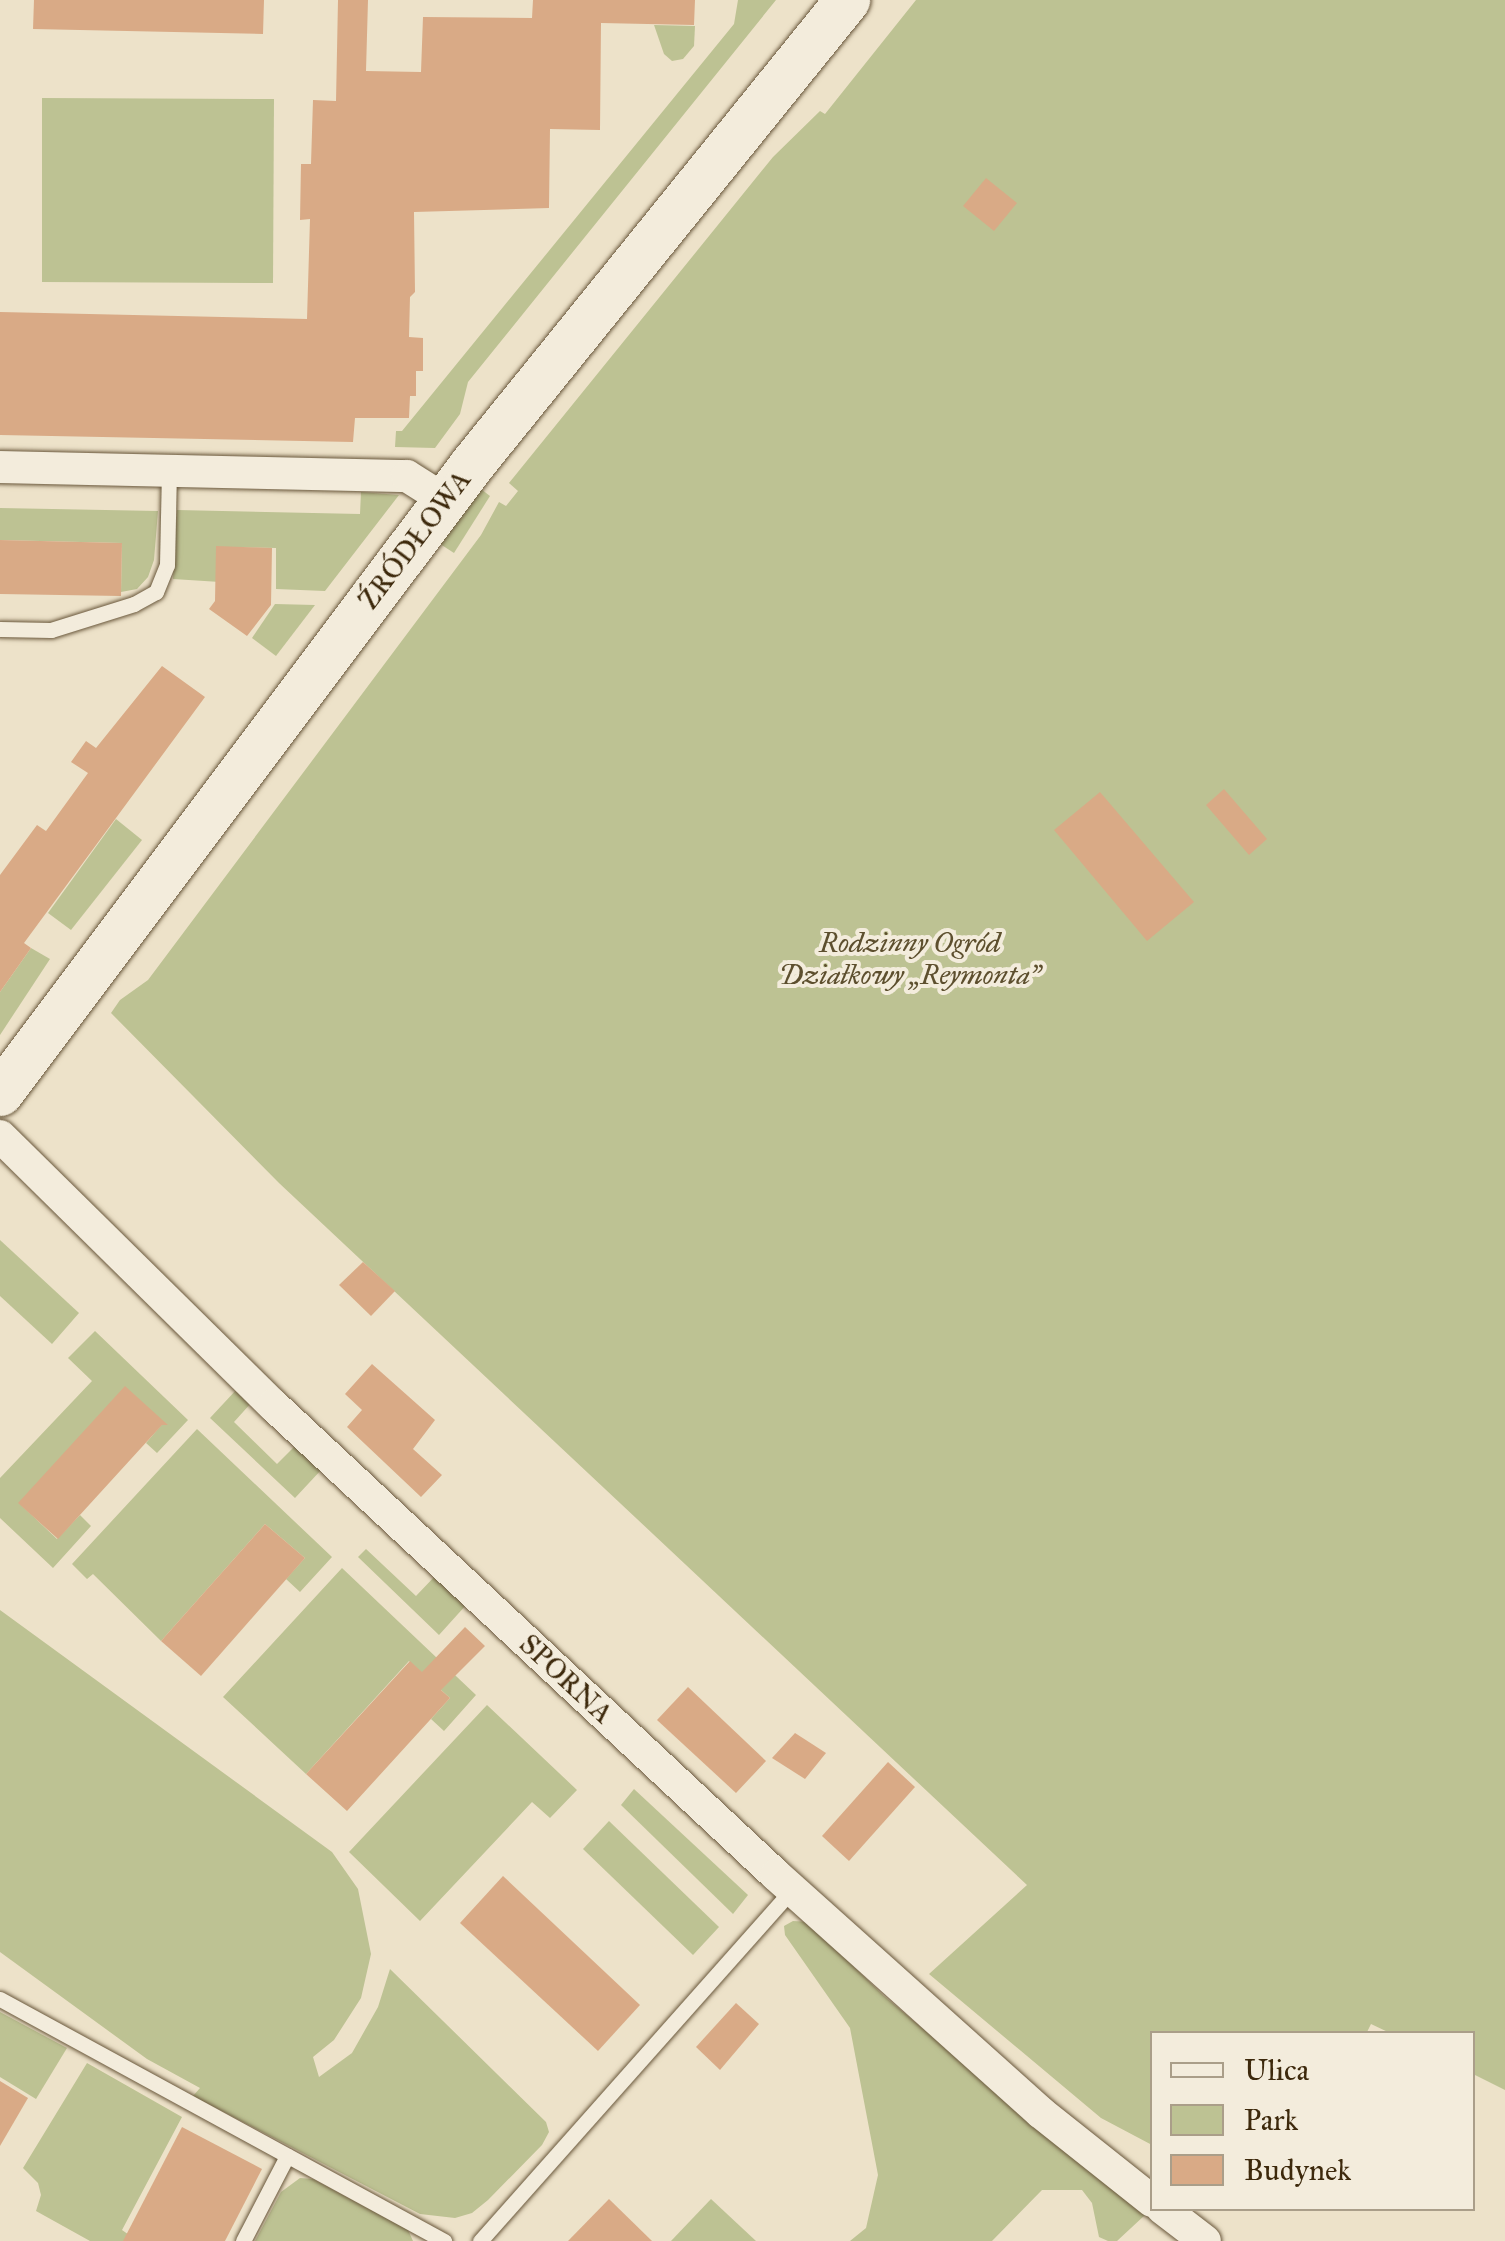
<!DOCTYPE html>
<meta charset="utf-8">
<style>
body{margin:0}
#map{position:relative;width:1505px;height:2241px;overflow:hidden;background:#ede2c9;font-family:"IM FELL Great Primer",serif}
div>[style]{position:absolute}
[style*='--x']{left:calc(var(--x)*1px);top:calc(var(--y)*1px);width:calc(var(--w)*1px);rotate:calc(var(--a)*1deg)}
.green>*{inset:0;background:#bdc293}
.building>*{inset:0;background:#d9aa86}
.roads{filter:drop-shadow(0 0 2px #69573b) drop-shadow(0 0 2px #69573b)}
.lane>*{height:15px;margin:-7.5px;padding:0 7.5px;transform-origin:7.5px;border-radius:7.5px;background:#f3ecdc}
.street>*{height:32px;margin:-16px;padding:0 16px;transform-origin:16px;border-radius:16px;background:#f3ecdc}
.secondary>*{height:45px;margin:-22.5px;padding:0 22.5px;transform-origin:22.5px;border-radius:22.5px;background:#f3ecdc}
span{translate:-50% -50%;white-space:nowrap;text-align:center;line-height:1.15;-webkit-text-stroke:8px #f3ecdc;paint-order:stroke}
.street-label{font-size:28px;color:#3d290c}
.park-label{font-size:28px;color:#5d4f2e;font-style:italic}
.legend{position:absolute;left:1150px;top:2031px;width:325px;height:180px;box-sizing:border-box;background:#f3ecdc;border:2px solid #aa9e89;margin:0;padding:12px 18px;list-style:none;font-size:30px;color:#3d290c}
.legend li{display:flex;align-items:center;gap:20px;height:50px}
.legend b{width:50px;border:2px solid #aa9e89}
</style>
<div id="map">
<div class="green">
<i style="clip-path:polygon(738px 0,776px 0,468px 382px,460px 414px,435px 448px,395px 447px,396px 431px,402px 431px,734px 24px)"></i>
<i style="clip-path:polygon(916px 0,1505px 0,1505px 2090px,1473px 2074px,1472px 2034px,1390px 2033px,1371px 2024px,1366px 2034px,1152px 2034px,1152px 2145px,1101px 2118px,929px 1974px,1027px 1885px,279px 1183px,111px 1013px,120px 1000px,148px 980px,481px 535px,499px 502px,506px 506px,518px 491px,509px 483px,773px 157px,820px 111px,825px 114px)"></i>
<i style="clip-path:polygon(654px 25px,695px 26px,694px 46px,683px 59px,672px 61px,664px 54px)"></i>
<i style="clip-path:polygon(42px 98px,274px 99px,273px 283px,42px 282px)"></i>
<i style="clip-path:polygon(477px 486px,490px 496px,454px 553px,437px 542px)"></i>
<i style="clip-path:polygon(361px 492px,399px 495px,325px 591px,276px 589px,276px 548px,222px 547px,220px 582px,173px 579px,177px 510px,360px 514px)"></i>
<i style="clip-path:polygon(0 508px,158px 511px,154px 560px,148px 577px,137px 589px,121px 592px,122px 543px,0 540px)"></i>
<i style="clip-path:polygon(275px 604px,315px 605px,276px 656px,252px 638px)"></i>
<i style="clip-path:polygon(116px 819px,142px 840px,71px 930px,48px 913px)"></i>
<i style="clip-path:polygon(31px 948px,50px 959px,0 1035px,0 992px)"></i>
<i style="clip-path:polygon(0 1240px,79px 1313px,52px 1344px,0 1296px)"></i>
<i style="clip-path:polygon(95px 1331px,188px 1420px,157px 1453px,146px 1443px,164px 1422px,19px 1503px,57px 1539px,80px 1515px,91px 1526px,53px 1568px,0 1518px,0 1478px,92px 1381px,68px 1358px)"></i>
<i style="clip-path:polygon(237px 1389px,252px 1402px,234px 1422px,277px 1464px,296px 1445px,322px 1469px,295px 1498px,210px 1418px)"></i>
<i style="clip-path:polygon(197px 1429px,332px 1557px,300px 1592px,286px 1579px,305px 1558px,265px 1524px,161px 1641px,93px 1574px,87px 1579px,72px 1564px)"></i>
<i style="clip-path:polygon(366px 1549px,416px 1596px,436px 1575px,467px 1604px,439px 1635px,358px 1557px)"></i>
<i style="clip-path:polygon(342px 1568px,476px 1695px,444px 1731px,431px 1719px,450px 1698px,409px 1661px,306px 1774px,223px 1697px)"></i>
<i style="clip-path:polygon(0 1610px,332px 1852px,358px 1889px,371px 1954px,361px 1998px,334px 2040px,313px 2057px,319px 2077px,352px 2053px,378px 2007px,390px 1969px,546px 2122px,549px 2132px,542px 2145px,488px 2200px,472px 2213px,455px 2218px,420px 2214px,193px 2096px,200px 2088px,147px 2059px,0 1952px)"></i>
<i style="clip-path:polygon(487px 1705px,577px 1790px,550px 1818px,532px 1802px,420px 1921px,349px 1852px)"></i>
<i style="clip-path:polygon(634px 1789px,748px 1895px,733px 1914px,621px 1805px)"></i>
<i style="clip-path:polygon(609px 1821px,719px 1927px,693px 1955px,583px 1849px)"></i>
<i style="clip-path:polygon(793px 1921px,808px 1922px,884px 1996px,1145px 2215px,1117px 2241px,1108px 2241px,1099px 2237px,1092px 2203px,1082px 2190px,1042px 2190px,992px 2241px,850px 2241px,866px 2228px,878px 2175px,850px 2028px,785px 1935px,784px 1926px)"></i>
<i style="clip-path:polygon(0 2012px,67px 2048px,36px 2099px,0 2077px)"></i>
<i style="clip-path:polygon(87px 2063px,182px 2117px,122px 2230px,132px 2237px,130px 2241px,90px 2241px,36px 2211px,41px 2195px,38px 2183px,23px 2168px)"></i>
<i style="clip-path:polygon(300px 2178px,313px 2179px,408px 2230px,413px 2241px,255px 2241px,281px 2192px)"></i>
<i style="clip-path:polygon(711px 2199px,756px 2241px,671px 2241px)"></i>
</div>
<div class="building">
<i style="clip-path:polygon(34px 0,264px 0,263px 34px,33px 29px)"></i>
<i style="clip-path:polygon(338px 0,368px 0,366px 71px,421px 72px,423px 17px,532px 18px,533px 0,695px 0,694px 25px,601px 23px,600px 130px,550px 129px,549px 208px,414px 212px,415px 292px,410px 297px,409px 337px,423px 338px,423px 371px,416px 371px,416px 396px,410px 396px,409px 418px,355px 418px,353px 442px,0 435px,0 312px,307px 319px,310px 219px,300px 220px,301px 164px,311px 164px,313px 100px,336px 101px)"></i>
<i style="clip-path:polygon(986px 178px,1017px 203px,994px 231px,963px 206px)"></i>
<i style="clip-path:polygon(0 540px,122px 543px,121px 596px,0 594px)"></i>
<i style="clip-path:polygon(216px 546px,272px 548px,271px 605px,247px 636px,209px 609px,215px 601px)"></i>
<i style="clip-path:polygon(162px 666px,205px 697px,24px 943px,31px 948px,0 992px,0 875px,37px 825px,46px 831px,88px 773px,71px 762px,86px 741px,96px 748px)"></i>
<i style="clip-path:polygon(1224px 789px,1267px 839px,1249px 855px,1206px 805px)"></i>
<i style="clip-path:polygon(1100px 792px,1194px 902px,1147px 941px,1054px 830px)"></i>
<i style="clip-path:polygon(363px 1262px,395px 1291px,371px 1316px,339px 1285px)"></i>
<i style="clip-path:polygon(372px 1364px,435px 1420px,413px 1449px,442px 1475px,421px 1497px,347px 1427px,362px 1410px,345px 1394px)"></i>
<i style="clip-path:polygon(125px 1386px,168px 1425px,162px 1425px,58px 1539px,18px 1503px)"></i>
<i style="clip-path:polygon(265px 1524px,305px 1558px,201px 1676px,161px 1641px)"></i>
<i style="clip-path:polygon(465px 1627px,485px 1646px,441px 1690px,450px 1698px,347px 1811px,306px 1774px,410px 1661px,422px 1672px)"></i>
<i style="clip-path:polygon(688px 1687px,766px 1761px,736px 1793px,657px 1720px)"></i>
<i style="clip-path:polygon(795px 1733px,826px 1753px,805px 1779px,772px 1758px)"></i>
<i style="clip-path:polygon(888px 1762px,915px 1787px,849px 1861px,822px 1836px)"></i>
<i style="clip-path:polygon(503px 1876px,640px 2005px,598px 2051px,460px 1923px)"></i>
<i style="clip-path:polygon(736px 2003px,759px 2024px,720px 2070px,696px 2047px)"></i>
<i style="clip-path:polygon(0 2081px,28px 2098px,0 2146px)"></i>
<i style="clip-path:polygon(182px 2127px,262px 2169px,225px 2241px,123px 2241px)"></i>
<i style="clip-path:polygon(609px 2199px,652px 2241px,568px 2241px)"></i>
</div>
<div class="roads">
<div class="lane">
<i style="--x:0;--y:629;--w:51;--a:1.1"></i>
<i style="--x:51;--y:630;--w:87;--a:-17.4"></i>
<i style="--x:134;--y:604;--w:25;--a:-29"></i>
<i style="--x:156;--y:592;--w:29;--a:-68"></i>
<i style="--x:167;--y:565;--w:93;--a:-88.8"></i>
<i style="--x:0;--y:1999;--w:506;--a:28.59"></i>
<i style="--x:243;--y:2241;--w:96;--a:-62.6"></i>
<i style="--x:480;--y:2241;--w:470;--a:-48.4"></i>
</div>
<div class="street">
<i style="--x:0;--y:467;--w:407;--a:1.3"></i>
<i style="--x:407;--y:476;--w:45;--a:32.3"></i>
<i style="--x:0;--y:1136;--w:383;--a:44.6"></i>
<i style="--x:273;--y:1405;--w:688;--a:43.06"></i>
<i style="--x:776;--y:1875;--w:355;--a:41.9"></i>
<i style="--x:1040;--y:2112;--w:143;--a:38.5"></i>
<i style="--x:1162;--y:2208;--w:54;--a:37.5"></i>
</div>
<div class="secondary">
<i style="--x:0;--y:1093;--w:786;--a:-53.12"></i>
<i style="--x:472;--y:464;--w:597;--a:-51.06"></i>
</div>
</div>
<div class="street-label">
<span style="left:415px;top:540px;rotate:-53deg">ŹRÓDŁOWA</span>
<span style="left:566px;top:1679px;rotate:43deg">SPORNA</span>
</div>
<div class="park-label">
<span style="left:910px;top:959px">Rodzinny Ogród<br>Działkowy „Reymonta”</span>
</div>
<ul class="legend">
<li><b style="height:12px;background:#f3ecdc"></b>Ulica</li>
<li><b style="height:28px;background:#bdc293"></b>Park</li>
<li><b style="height:28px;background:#d9aa86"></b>Budynek</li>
</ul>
</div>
